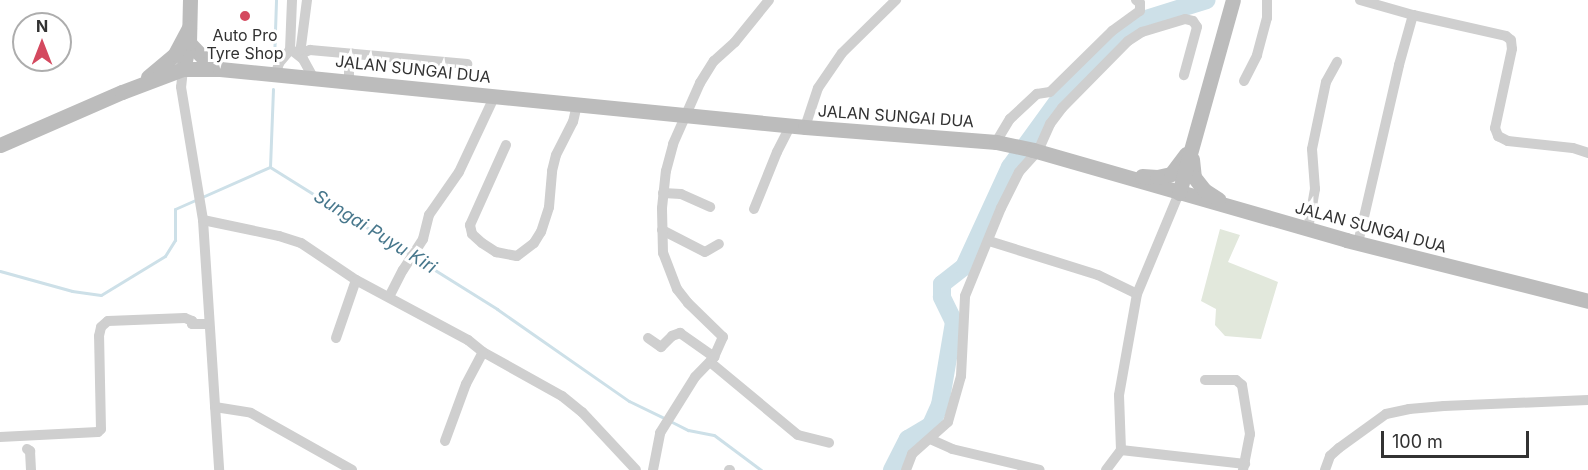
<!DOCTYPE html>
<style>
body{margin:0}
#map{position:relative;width:1588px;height:470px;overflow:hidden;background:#fff;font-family:Inter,sans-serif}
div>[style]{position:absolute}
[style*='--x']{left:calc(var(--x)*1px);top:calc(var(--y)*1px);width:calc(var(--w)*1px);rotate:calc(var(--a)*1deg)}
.green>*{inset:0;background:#e2e8dc}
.stream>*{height:3px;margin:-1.5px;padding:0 1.5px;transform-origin:1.5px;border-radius:1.5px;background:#cde0e8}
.river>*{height:18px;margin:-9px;padding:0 9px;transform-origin:9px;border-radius:9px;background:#cde0e8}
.street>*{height:10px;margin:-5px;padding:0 5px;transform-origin:5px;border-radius:5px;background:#cfcfcf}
.secondary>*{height:15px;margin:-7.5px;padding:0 7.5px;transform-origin:7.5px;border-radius:7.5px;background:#bcbcbc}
.dots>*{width:16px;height:16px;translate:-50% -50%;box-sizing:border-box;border:3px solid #fff;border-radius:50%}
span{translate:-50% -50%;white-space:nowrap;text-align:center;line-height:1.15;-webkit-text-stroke:6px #fff;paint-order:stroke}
.poi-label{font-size:16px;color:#323232}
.street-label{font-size:16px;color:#323232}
.water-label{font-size:18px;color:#47778c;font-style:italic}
.north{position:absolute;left:12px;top:12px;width:60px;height:60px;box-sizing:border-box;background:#fff;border:2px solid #adadad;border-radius:50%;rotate:0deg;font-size:16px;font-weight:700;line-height:24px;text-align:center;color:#323232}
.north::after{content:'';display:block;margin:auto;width:21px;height:27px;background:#d4495f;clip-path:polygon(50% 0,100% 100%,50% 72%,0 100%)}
.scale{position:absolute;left:1381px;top:431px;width:148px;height:27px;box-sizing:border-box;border:3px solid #323232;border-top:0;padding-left:8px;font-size:18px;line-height:21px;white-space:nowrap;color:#323232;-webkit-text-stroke:4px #fff;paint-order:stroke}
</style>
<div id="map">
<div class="green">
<i style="clip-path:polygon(1220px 229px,1240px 235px,1228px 262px,1278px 282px,1261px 339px,1225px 336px,1215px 325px,1216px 309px,1201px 301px)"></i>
</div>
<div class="stream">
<i style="--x:274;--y:61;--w:61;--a:-88.1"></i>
<i style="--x:270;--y:167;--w:78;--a:-87.8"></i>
<i style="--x:0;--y:271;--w:75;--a:15.5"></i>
<i style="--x:72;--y:291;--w:29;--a:8"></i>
<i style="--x:101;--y:295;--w:75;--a:-31.4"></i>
<i style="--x:165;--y:256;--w:19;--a:-58"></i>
<i style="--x:175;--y:240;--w:31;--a:-90"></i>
<i style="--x:175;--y:209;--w:104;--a:-23.9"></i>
<i style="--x:270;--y:167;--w:268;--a:32"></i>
<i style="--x:497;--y:309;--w:161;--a:34.9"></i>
<i style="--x:629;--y:401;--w:41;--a:25.9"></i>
<i style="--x:672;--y:422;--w:18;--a:27"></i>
<i style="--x:688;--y:430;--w:26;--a:11"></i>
<i style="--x:714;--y:435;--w:59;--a:36.7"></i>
</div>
<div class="river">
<i style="--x:892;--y:470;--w:35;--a:-63"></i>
<i style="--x:908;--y:439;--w:27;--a:-31"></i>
<i style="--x:931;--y:425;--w:22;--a:-66"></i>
<i style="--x:940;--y:405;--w:84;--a:-80.4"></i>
<i style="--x:954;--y:322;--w:28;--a:-116"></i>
<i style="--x:942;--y:297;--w:13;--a:-90"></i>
<i style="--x:942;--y:284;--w:28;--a:-38"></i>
<i style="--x:964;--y:267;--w:110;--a:-65.3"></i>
<i style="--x:1010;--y:167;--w:104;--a:-54"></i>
<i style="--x:1071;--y:83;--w:86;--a:-44.1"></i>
<i style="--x:1133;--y:23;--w:77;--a:-17.3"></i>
</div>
<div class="street">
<i style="--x:307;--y:0;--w:54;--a:97.4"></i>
<i style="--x:300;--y:54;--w:11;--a:-22"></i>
<i style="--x:310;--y:50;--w:158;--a:5.1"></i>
<i style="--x:1360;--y:0;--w:55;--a:15.8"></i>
<i style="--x:1413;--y:15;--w:95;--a:12.7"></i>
<i style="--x:1506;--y:36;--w:6;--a:39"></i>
<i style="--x:1511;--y:40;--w:9;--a:84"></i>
<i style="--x:1512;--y:49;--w:81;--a:102.1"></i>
<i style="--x:1495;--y:128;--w:9;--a:69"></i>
<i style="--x:1498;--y:136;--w:11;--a:27"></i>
<i style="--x:1508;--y:141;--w:65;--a:6.1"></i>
<i style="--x:1573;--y:148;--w:16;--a:18"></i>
<i style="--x:293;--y:51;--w:13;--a:39"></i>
<i style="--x:303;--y:59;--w:21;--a:61"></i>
<i style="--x:183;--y:69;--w:18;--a:96"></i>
<i style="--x:181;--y:87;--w:135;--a:80.6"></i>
<i style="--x:203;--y:220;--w:251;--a:86.3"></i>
<i style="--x:276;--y:73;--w:10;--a:-73"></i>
<i style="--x:279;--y:63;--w:17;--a:-50"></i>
<i style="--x:290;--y:50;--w:50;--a:-87.7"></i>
<i style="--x:349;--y:80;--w:18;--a:-90"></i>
<i style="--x:349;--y:62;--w:9;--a:-69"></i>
<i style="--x:1244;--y:81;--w:29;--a:-63"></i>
<i style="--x:1257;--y:55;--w:38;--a:-75"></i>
<i style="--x:1267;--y:18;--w:18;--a:-90"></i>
<i style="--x:805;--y:127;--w:41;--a:-71.6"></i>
<i style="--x:818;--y:88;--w:42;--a:-55.6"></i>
<i style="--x:842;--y:53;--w:76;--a:-44.5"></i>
<i style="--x:996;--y:142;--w:27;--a:-59"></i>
<i style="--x:1010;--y:119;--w:37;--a:-43"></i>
<i style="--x:1037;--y:94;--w:13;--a:-9"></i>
<i style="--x:1050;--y:92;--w:87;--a:-44.5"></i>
<i style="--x:1112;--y:31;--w:34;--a:-36"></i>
<i style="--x:1140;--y:11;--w:8;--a:-90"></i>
<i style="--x:1140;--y:3;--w:5;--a:-143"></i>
<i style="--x:506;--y:145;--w:88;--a:114.2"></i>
<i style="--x:470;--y:225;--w:9;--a:77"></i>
<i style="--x:472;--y:234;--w:13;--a:42"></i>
<i style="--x:482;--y:243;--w:17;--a:33"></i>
<i style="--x:496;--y:252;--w:21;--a:11"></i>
<i style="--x:517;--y:256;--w:21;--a:-37"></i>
<i style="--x:534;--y:243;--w:13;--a:-58"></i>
<i style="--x:541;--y:232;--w:26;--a:-72"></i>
<i style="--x:549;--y:207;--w:36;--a:-85"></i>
<i style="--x:552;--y:171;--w:16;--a:-76"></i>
<i style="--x:556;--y:155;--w:37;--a:-63"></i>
<i style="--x:573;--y:122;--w:18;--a:-77"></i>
<i style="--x:663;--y:193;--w:18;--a:3"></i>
<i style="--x:681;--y:194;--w:32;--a:24"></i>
<i style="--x:754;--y:209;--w:61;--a:-68"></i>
<i style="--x:777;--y:152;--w:30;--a:-63"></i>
<i style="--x:203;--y:220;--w:78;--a:11.9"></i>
<i style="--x:279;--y:236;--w:23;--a:18"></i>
<i style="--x:301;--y:243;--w:66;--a:33.9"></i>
<i style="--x:356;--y:280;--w:127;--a:28.2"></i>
<i style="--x:468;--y:340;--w:19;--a:39"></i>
<i style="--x:483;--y:352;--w:90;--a:29.1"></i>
<i style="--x:562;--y:396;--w:26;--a:39"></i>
<i style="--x:582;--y:412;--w:79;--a:47"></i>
<i style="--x:1308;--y:229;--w:41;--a:-80.1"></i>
<i style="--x:1315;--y:189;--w:40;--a:-94.3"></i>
<i style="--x:1312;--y:149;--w:68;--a:-78.2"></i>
<i style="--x:1326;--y:82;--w:23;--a:-61"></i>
<i style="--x:662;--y:230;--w:48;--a:27.1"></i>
<i style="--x:705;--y:252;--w:16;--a:-30"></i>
<i style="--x:989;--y:241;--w:114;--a:17.3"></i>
<i style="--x:1098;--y:275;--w:43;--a:26"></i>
<i style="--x:1358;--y:243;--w:183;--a:-77"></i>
<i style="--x:1399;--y:65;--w:52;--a:-74.4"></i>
<i style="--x:389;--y:297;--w:30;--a:-63"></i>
<i style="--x:403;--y:270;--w:37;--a:-57"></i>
<i style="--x:423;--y:239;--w:25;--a:-76"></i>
<i style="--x:429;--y:215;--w:52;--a:-55.1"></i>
<i style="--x:459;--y:172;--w:85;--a:-64.9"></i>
<i style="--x:336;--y:338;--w:61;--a:-71"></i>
<i style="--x:648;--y:338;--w:16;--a:35"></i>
<i style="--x:661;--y:347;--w:16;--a:-45"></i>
<i style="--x:672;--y:336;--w:9;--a:-21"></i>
<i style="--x:680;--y:333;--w:42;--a:35.2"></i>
<i style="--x:710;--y:362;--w:114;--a:39.7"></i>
<i style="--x:798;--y:435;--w:32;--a:14"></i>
<i style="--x:1205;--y:380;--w:31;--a:0"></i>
<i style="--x:1236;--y:380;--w:8;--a:40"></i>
<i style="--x:1242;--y:385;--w:50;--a:80.7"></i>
<i style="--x:1250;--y:434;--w:37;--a:101"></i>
<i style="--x:215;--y:407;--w:36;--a:9"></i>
<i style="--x:251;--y:413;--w:116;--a:29.4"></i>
<i style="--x:0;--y:437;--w:98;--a:-2.9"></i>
<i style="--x:98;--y:432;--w:4;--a:-45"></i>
<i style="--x:101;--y:429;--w:93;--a:-91.2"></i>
<i style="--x:99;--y:336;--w:9;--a:-77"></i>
<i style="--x:101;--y:327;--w:9;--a:-41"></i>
<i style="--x:108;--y:321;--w:77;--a:-2.2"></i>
<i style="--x:185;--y:318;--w:8;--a:23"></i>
<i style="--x:192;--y:321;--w:3;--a:90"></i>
<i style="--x:192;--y:324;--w:17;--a:0"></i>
<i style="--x:930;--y:439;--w:24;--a:24"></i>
<i style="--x:952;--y:449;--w:90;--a:13.4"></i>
<i style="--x:445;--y:441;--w:61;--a:-69.8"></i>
<i style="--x:466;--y:384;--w:36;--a:-62"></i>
<i style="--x:27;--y:449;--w:4;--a:34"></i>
<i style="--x:30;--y:451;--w:19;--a:87"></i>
<i style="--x:1121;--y:450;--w:125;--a:6.4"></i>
<i style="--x:653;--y:470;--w:38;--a:-79"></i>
<i style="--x:660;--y:433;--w:66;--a:-58"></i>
<i style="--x:695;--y:377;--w:28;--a:-46"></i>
<i style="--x:714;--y:357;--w:22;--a:-66"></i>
<i style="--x:723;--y:337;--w:49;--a:-135.8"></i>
<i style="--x:688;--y:303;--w:18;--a:-128"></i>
<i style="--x:677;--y:289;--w:39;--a:-111"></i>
<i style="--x:663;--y:253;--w:45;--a:-91.3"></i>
<i style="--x:662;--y:208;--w:37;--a:-84"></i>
<i style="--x:666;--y:171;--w:28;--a:-75"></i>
<i style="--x:673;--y:144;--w:67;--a:-66.1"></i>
<i style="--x:700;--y:83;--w:26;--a:-58"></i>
<i style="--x:714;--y:61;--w:28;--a:-42"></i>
<i style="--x:735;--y:42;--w:54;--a:-51"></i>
<i style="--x:729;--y:470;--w:1;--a:0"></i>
<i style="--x:906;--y:470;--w:17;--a:-69"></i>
<i style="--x:912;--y:454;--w:48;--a:-41.6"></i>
<i style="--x:948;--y:422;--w:48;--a:-74.2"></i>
<i style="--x:961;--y:376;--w:80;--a:-87.1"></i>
<i style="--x:965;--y:296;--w:95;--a:-67.8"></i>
<i style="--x:1001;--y:208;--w:40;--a:-63.4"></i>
<i style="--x:1019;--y:172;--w:28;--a:-48"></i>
<i style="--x:1038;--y:151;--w:30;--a:-66"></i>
<i style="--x:1050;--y:124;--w:20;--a:-53"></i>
<i style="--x:1062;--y:108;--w:94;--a:-45.4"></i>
<i style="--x:1128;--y:41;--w:17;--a:-33"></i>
<i style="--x:1142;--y:32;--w:45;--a:-16.8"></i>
<i style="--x:1185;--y:19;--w:8;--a:14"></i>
<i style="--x:1193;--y:21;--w:7;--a:56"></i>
<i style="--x:1197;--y:27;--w:50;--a:105.2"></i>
<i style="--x:1106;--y:470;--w:25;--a:-53"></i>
<i style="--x:1121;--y:450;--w:55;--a:-92.1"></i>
<i style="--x:1119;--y:395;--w:103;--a:-79.9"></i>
<i style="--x:1137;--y:294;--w:109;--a:-67.4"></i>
<i style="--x:1325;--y:470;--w:15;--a:-70"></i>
<i style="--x:1330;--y:456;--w:12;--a:-42"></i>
<i style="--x:1339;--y:448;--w:58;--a:-35.9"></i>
<i style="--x:1386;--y:414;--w:24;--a:-12"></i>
<i style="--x:1409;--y:409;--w:35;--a:-5"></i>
<i style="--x:1444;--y:406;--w:144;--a:-2.4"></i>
</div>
<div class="secondary">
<i style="--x:189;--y:43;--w:28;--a:46"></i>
<i style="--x:208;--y:63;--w:13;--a:27"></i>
<i style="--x:183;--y:69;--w:27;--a:-77"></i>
<i style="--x:189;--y:43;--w:43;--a:-88.7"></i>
<i style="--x:148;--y:77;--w:35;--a:-40"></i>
<i style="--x:175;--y:54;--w:30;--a:-62"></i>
<i style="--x:0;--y:145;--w:133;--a:-23.5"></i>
<i style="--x:122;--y:92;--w:65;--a:-20.7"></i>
<i style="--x:183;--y:69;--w:37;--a:0"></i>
<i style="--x:220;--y:69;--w:588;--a:5.66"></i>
<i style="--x:805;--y:127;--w:192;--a:4.5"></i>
<i style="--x:996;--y:142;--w:38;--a:12"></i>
<i style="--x:1033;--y:150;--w:326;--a:16"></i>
<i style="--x:1346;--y:240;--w:250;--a:14.1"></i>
<i style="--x:1192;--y:159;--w:18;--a:84"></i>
<i style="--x:1194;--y:177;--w:16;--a:52"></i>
<i style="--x:1204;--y:190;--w:17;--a:33"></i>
<i style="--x:1142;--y:176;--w:15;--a:4"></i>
<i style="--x:1157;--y:177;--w:14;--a:-12"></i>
<i style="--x:1171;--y:174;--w:25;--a:-53"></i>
<i style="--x:1179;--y:193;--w:200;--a:-74.4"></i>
</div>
<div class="dots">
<i style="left:245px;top:16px;background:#d4495f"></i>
</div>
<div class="poi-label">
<span style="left:245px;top:44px">Auto Pro<br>Tyre Shop</span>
</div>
<div class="street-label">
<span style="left:413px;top:69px;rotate:6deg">JALAN SUNGAI DUA</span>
<span style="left:896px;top:116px;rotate:4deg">JALAN SUNGAI DUA</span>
<span style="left:1371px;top:227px;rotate:15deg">JALAN SUNGAI DUA</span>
</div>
<div class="water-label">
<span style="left:375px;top:232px;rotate:32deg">Sungai Puyu Kiri</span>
</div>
<div class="north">N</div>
<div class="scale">100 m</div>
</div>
